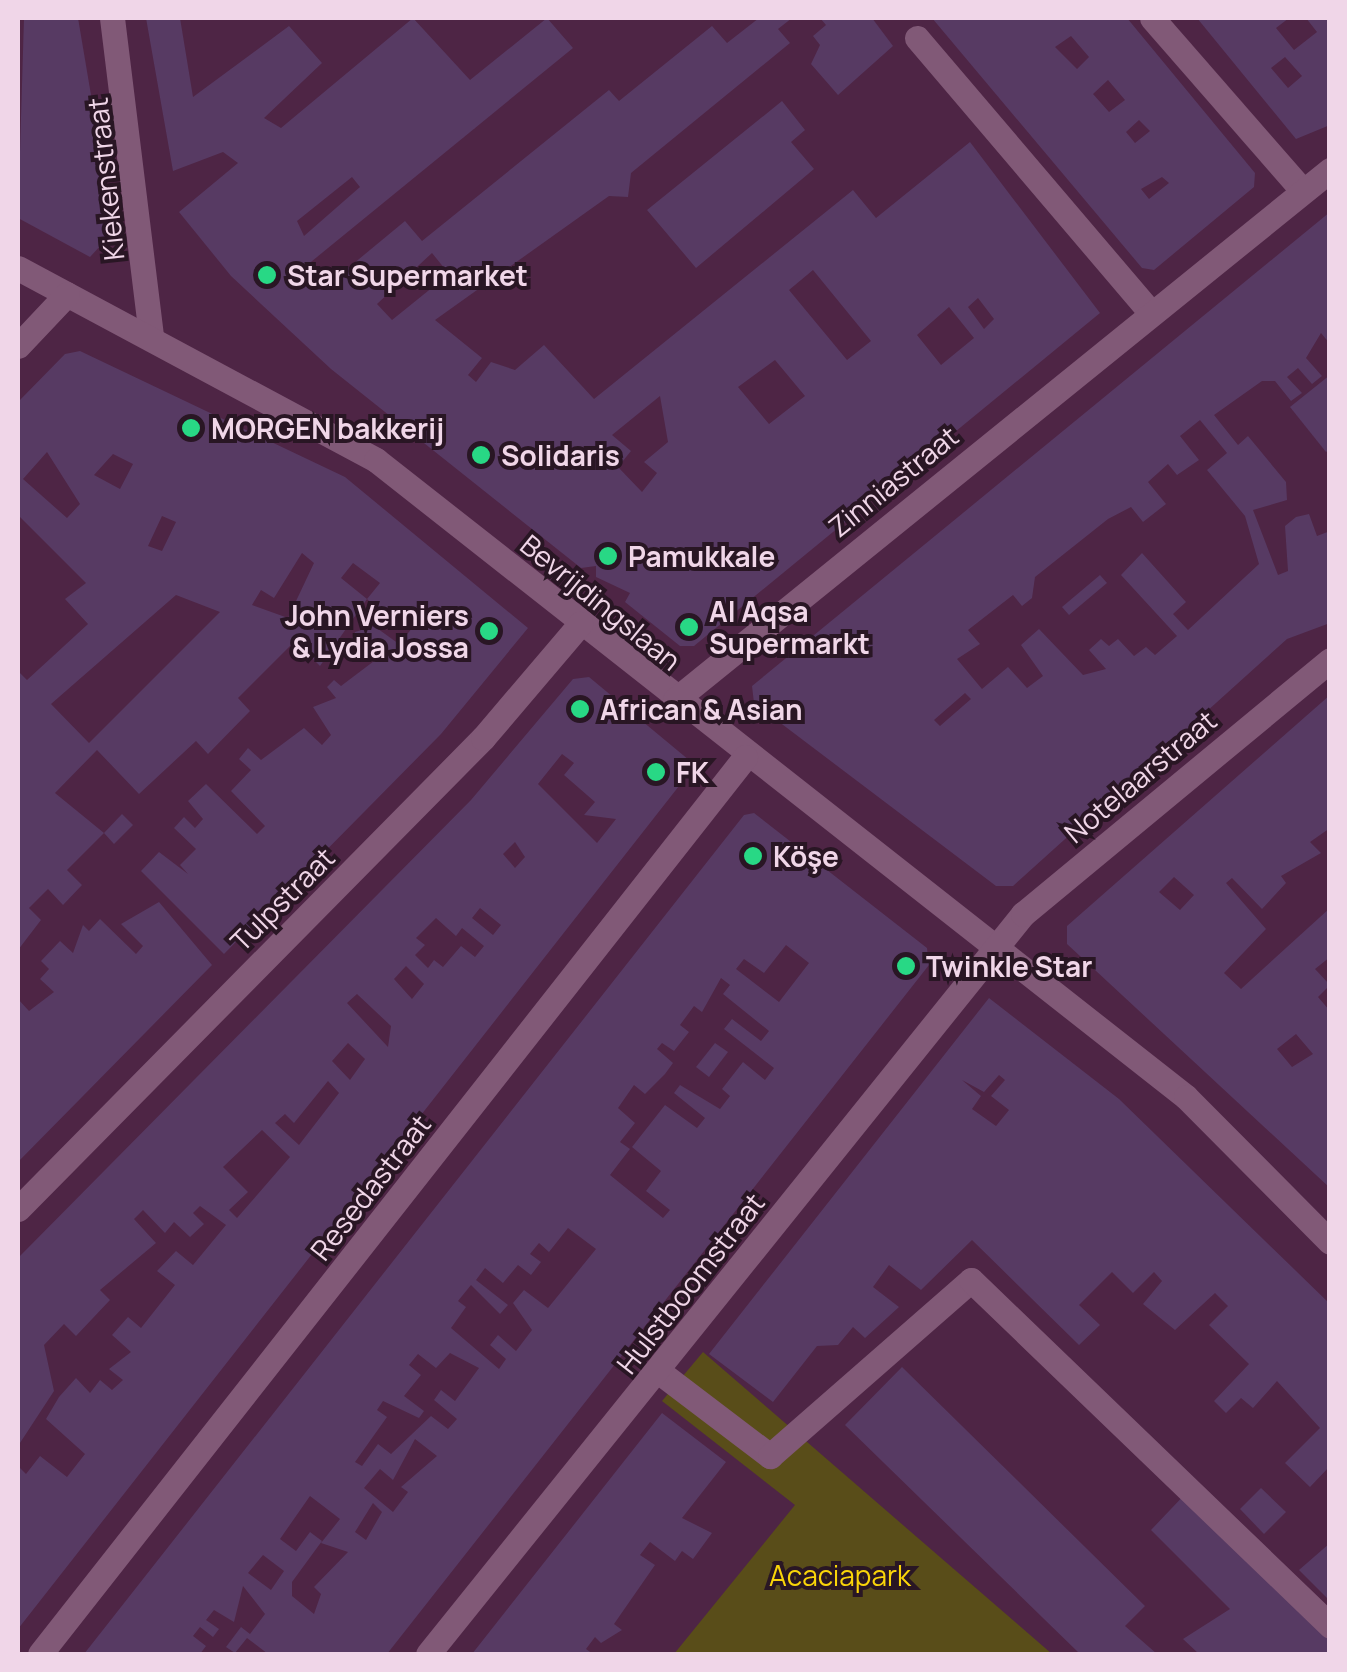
<!DOCTYPE html>
<meta charset="utf-8">
<style>
body{margin:0}
#map{position:relative;width:1347px;height:1672px;overflow:hidden;background:#4e2545;font-family:Manrope,sans-serif}
div>[style]{position:absolute}
[style*='--x']{left:calc(var(--x)*1px);top:calc(var(--y)*1px);width:calc(var(--w)*1px);rotate:calc(var(--a)*1deg)}
.green>*{inset:0;background:#594d19}
.building>*{inset:0;background:#573a63}
.minor>*{height:25px;margin:-12.5px;padding:0 12.5px;transform-origin:12.5px;border-radius:12.5px;background:#815977}
.dots>*{width:28px;height:28px;translate:-50% -50%;box-sizing:border-box;border:5px solid #291624;border-radius:50%}
span{translate:-50% -50%;white-space:nowrap;text-align:center;line-height:1.15;-webkit-text-stroke:8px #291624;paint-order:stroke}
.street-label{font-size:28px;color:#f0d6e8}
.poi-label{font-size:28px;color:#f0d6e8;font-weight:700}
.left{translate:0 -50%;text-align:left}
.right{translate:-100% -50%;text-align:right}
.park-label{font-size:28px;color:#fad509}
.frame{position:absolute;inset:0;border:20px solid #f0d6e8;pointer-events:none}
</style>
<div id="map">
<div class="green">
<i style="clip-path:polygon(703px 1352px,1052px 1654px,674px 1654px,795px 1505px,662px 1401px)"></i>
</div>
<div class="building">
<i style="clip-path:polygon(24px 18px,78px 18px,114px 231px,90px 257px,18px 218px)"></i>
<i style="clip-path:polygon(evenodd,146px 18px,180px 18px,193px 97px,289px 26px,322px 63px,264px 118px,281px 128px,413px 18px,470px 80px,547px 18px,573px 48px,306px 266px,324px 288px,405px 221px,422px 241px,609px 90px,619px 101px,712px 26px,727px 43px,759px 18px,792px 18px,778px 29px,790px 43px,631px 173px,628px 197px,609px 196px,435px 320px,482px 358px,468px 375px,476px 382px,491px 362px,515px 370px,544px 345px,594px 399px,853px 190px,876px 218px,970px 142px,1100px 313px,694px 646px,680px 646px,625px 602px,630px 593px,596px 577px,596px 566px,581px 568px,331px 369px,231px 276px,179px 212px,238px 163px,223px 152px,173px 171px,146px 18px,352px 177px,360px 187px,304px 236px,297px 221px,352px 177px,146px 18px,432px 253px,449px 274px,392px 320px,377px 304px,432px 253px,146px 18px,813px 270px,871px 341px,847px 360px,789px 290px,813px 270px,146px 18px,978px 298px,994px 319px,984px 329px,968px 307px,978px 298px,146px 18px,949px 307px,974px 338px,941px 365px,917px 335px,949px 307px,146px 18px,775px 360px,805px 396px,769px 424px,738px 387px,775px 360px,146px 18px,660px 396px,668px 442px,644px 462px,657px 473px,642px 492px,618px 467px,631px 451px,612px 435px,660px 396px)"></i>
<i style="clip-path:polygon(820px 18px,872px 18px,893px 46px,838px 95px,811px 64px,820px 45px,813px 36px,826px 25px)"></i>
<i style="clip-path:polygon(evenodd,932px 18px,1127px 18px,1255px 173px,1254px 187px,1154px 270px,1142px 268px,932px 18px,1071px 36px,1089px 57px,1077px 69px,1055px 47px,1071px 36px,932px 18px,1108px 80px,1125px 100px,1109px 112px,1093px 94px,1108px 80px,932px 18px,1139px 120px,1150px 131px,1135px 143px,1126px 132px,1139px 120px,932px 18px,1162px 177px,1169px 183px,1149px 199px,1141px 189px,1162px 177px)"></i>
<i style="clip-path:polygon(evenodd,1197px 18px,1289px 18px,1276px 28px,1294px 50px,1317px 32px,1306px 18px,1330px 18px,1330px 125px,1296px 139px,1197px 18px,1285px 57px,1302px 76px,1288px 88px,1271px 68px,1285px 57px)"></i>
<i style="clip-path:polygon(782px 101px,805px 130px,791px 142px,814px 169px,696px 268px,647px 210px)"></i>
<i style="clip-path:polygon(evenodd,1330px 212px,1330px 344px,1321px 333px,1306px 358px,1322px 376px,1312px 384px,1298px 368px,1287px 377px,1302px 393px,1291px 401px,1275px 381px,1262px 381px,1214px 415px,1238px 445px,1248px 436px,1286px 482px,1287px 500px,1253px 510px,1278px 575px,1288px 571px,1285px 526px,1296px 517px,1309px 514px,1317px 536px,1330px 531px,1330px 623px,1287px 639px,1013px 886px,996px 886px,754px 703px,752px 686px,1330px 212px,1200px 420px,1227px 453px,1207px 470px,1245px 516px,1259px 564px,1188px 630px,1173px 614px,1186px 602px,1142px 553px,1121px 575px,1177px 636px,1155px 655px,1146px 647px,1134px 656px,1118px 639px,1109px 646px,1101px 639px,1089px 650px,1106px 669px,1083px 675px,1039px 629px,1021px 645px,1043px 676px,1027px 688px,1008px 667px,982px 689px,957px 659px,980px 644px,968px 630px,1013px 595px,1022px 606px,1032px 598px,1035px 577px,1108px 519px,1131px 507px,1143px 522px,1166px 504px,1148px 482px,1168px 464px,1177px 475px,1199px 460px,1180px 436px,1200px 420px,1330px 212px,965px 693px,971px 699px,940px 726px,934px 720px,965px 693px)"></i>
<i style="clip-path:polygon(evenodd,80px 351px,345px 477px,528px 628px,441px 734px,224px 954px,141px 871px,159px 852px,188px 874px,180px 865px,196px 849px,174px 828px,184px 817px,195px 828px,203px 819px,188px 801px,206px 784px,257px 834px,265px 826px,231px 791px,251px 770px,239px 759px,248px 748px,261px 760px,304px 728px,322px 745px,331px 735px,313px 707px,336px 698px,327px 687px,334px 680px,341px 686px,382px 655px,350px 643px,355px 632px,374px 626px,399px 644px,413px 627px,401px 615px,393px 625px,367px 599px,320px 666px,295px 641px,238px 698px,250px 711px,208px 754px,196px 741px,139px 794px,97px 750px,55px 793px,104px 833px,67px 870px,82px 885px,63px 905px,48px 889px,29px 908px,41px 920px,18px 950px,18px 671px,27px 680px,88px 624px,65px 599px,86px 583px,18px 515px,18px 402px,65px 354px,80px 351px,47px 452px,80px 504px,67px 518px,23px 479px,47px 452px,80px 351px,113px 454px,133px 464px,120px 489px,94px 475px,113px 454px,80px 351px,162px 516px,176px 522px,162px 551px,148px 546px,162px 516px,80px 351px,302px 553px,314px 563px,288px 618px,252px 605px,261px 590px,274px 598px,302px 553px,80px 351px,353px 563px,380px 583px,367px 599px,341px 578px,353px 563px,80px 351px,176px 595px,220px 612px,89px 743px,51px 704px,176px 595px)"></i>
<i style="clip-path:polygon(1330px 375px,1330px 449px,1326px 452px,1290px 407px)"></i>
<i style="clip-path:polygon(1100px 575px,1107px 583px,1069px 615px,1062px 607px)"></i>
<i style="clip-path:polygon(evenodd,589px 677px,689px 760px,690px 772px,18px 1629px,18px 1466px,26px 1474px,40px 1456px,67px 1477px,85px 1454px,46px 1419px,59px 1397px,76px 1378px,90px 1393px,100px 1380px,112px 1390px,123px 1380px,109px 1369px,131px 1352px,112px 1335px,128px 1317px,141px 1328px,175px 1285px,157px 1271px,176px 1251px,193px 1265px,226px 1225px,200px 1206px,193px 1213px,204px 1224px,190px 1237px,174px 1222px,165px 1233px,143px 1210px,134px 1219px,156px 1243px,100px 1290px,110px 1300px,76px 1336px,64px 1324px,44px 1345px,54px 1391px,18px 1446px,18px 1258px,471px 800px,573px 679px,589px 677px,562px 754px,574px 763px,564px 775px,595px 802px,584px 815px,616px 819px,597px 843px,538px 784px,562px 754px,589px 677px,515px 842px,525px 857px,515px 868px,503px 854px,515px 842px,589px 677px,480px 908px,501px 925px,493px 935px,472px 918px,480px 908px,589px 677px,436px 918px,456px 936px,462px 928px,484px 946px,475px 957px,461px 946px,443px 967px,434px 960px,428px 968px,415px 955px,425px 945px,416px 938px,436px 918px,589px 677px,406px 966px,424px 984px,412px 999px,394px 979px,406px 966px,589px 677px,357px 994px,391px 1026px,388px 1047px,347px 1003px,357px 994px,589px 677px,348px 1043px,365px 1059px,350px 1080px,332px 1061px,348px 1043px,589px 677px,328px 1081px,339px 1093px,299px 1145px,275px 1123px,285px 1114px,294px 1123px,328px 1081px,589px 677px,262px 1130px,290px 1157px,237px 1218px,229px 1210px,248px 1192px,223px 1167px,262px 1130px)"></i>
<i style="clip-path:polygon(evenodd,1330px 695px,1330px 828px,1310px 842px,1321px 853px,1281px 876px,1286px 883px,1262px 909px,1232px 878px,1226px 883px,1266px 929px,1224px 973px,1241px 989px,1330px 908px,1330px 957px,1315px 969px,1330px 985px,1318px 997px,1330px 1011px,1330px 1188px,1067px 944px,1067px 926px,1330px 695px,1174px 877px,1194px 895px,1180px 910px,1159px 892px,1174px 877px,1330px 695px,1296px 1034px,1313px 1054px,1292px 1067px,1277px 1049px,1296px 1034px)"></i>
<i style="clip-path:polygon(evenodd,754px 813px,927px 948px,929px 965px,387px 1654px,268px 1654px,247px 1638px,235px 1653px,226px 1647px,241px 1627px,250px 1634px,265px 1614px,243px 1586px,234px 1622px,214px 1610px,206px 1620px,219px 1629px,213px 1637px,200px 1627px,193px 1636px,206px 1646px,200px 1654px,84px 1654px,744px 815px,754px 813px,786px 945px,809px 963px,779px 1002px,736px 969px,744px 959px,764px 973px,786px 945px,754px 813px,721px 978px,730px 985px,723px 994px,769px 1031px,761px 1041px,732px 1019px,724px 1029px,774px 1068px,765px 1080px,743px 1062px,722px 1089px,730px 1096px,720px 1109px,680px 1085px,674px 1093px,705px 1118px,697px 1128px,665px 1105px,632px 1147px,661px 1171px,646px 1191px,670px 1210px,663px 1218px,610px 1175px,630px 1149px,620px 1142px,635px 1123px,618px 1108px,634px 1085px,645px 1094px,665px 1074px,673px 1063px,657px 1049px,662px 1043px,674px 1051px,689px 1032px,680px 1025px,694px 1006px,702px 1012px,721px 978px,754px 813px,568px 1228px,596px 1249px,548px 1308px,524px 1290px,513px 1303px,532px 1330px,516px 1351px,498px 1335px,490px 1345px,506px 1359px,499px 1369px,451px 1328px,466px 1307px,458px 1301px,471px 1285px,500px 1314px,508px 1305px,476px 1280px,485px 1268px,503px 1283px,518px 1265px,531px 1275px,541px 1262px,530px 1254px,539px 1243px,549px 1252px,568px 1228px,754px 813px,450px 1353px,479px 1368px,455px 1401px,441px 1390px,434px 1400px,457px 1419px,448px 1429px,431px 1416px,391px 1454px,378px 1444px,362px 1466px,355px 1462px,387px 1417px,377px 1410px,383px 1401px,419px 1418px,424px 1411px,404px 1396px,421px 1375px,409px 1365px,418px 1354px,436px 1368px,450px 1353px,754px 813px,415px 1439px,437px 1456px,401px 1487px,408px 1492px,393px 1512px,364px 1488px,380px 1469px,393px 1480px,415px 1439px,754px 813px,310px 1496px,340px 1519px,321px 1543px,348px 1552px,314px 1587px,321px 1594px,314px 1614px,292px 1596px,292px 1582px,322px 1541px,310px 1532px,296px 1551px,280px 1539px,310px 1496px,754px 813px,373px 1503px,382px 1512px,366px 1540px,355px 1532px,373px 1503px,754px 813px,263px 1555px,284px 1571px,271px 1590px,248px 1573px,263px 1555px)"></i>
<i style="clip-path:polygon(122px 814px,133px 825px,114px 844px,104px 833px)"></i>
<i style="clip-path:polygon(159px 902px,212px 965px,18px 1162px,18px 999px,29px 1011px,54px 992px,40px 979px,49px 969px,41px 961px,60px 941px,73px 953px,83px 925px,89px 931px,100px 919px,136px 954px,143px 946px,121px 924px)"></i>
<i style="clip-path:polygon(evenodd,989px 998px,1119px 1099px,1330px 1304px,1330px 1466px,1310px 1487px,1285px 1463px,1320px 1428px,1277px 1381px,1253px 1408px,1241px 1398px,1226px 1413px,1214px 1401px,1249px 1364px,1209px 1325px,1228px 1306px,1215px 1293px,1175px 1330px,1143px 1304px,1162px 1281px,1154px 1272px,1133px 1293px,1112px 1272px,1079px 1305px,1100px 1325px,1079px 1345px,972px 1240px,921px 1290px,889px 1265px,873px 1287px,899px 1307px,865px 1338px,853px 1327px,838px 1345px,817px 1346px,773px 1402px,709px 1354px,989px 998px,999px 1075px,1005px 1080px,991px 1096px,1009px 1110px,996px 1126px,972px 1109px,981px 1096px,962px 1080px,984px 1092px,999px 1075px)"></i>
<i style="clip-path:polygon(715px 1043px,728px 1052px,709px 1077px,696px 1067px)"></i>
<i style="clip-path:polygon(902px 1367px,1145px 1606px,1125px 1626px,1157px 1654px,1080px 1654px,845px 1425px)"></i>
<i style="clip-path:polygon(662px 1413px,726px 1462px,682px 1518px,712px 1533px,693px 1559px,682px 1551px,675px 1561px,650px 1542px,640px 1555px,655px 1565px,614px 1624px,622px 1630px,601px 1643px,595px 1637px,586px 1649px,593px 1654px,472px 1654px)"></i>
<i style="clip-path:polygon(1261px 1488px,1286px 1512px,1264px 1534px,1240px 1509px)"></i>
<i style="clip-path:polygon(1189px 1490px,1330px 1631px,1330px 1654px,1199px 1654px,1183px 1639px,1230px 1609px,1151px 1530px)"></i>
<i style="clip-path:polygon(1330px 1543px,1330px 1601px,1299px 1570px)"></i>
</div>
<div class="minor">
<i style="--x:112;--y:18;--w:318;--a:83"></i>
<i style="--x:1152;--y:18;--w:228;--a:48.9"></i>
<i style="--x:917;--y:38;--w:361;--a:49.6"></i>
<i style="--x:18;--y:268;--w:406;--a:28.2"></i>
<i style="--x:376;--y:460;--w:1030;--a:38.18"></i>
<i style="--x:1186;--y:1097;--w:204;--a:45.2"></i>
<i style="--x:18;--y:346;--w:71;--a:-46.7"></i>
<i style="--x:675;--y:700;--w:843;--a:-38.98"></i>
<i style="--x:18;--y:1209;--w:662;--a:-45.37"></i>
<i style="--x:483;--y:738;--w:150;--a:-49.6"></i>
<i style="--x:658;--y:1371;--w:141;--a:37.2"></i>
<i style="--x:770;--y:1456;--w:267;--a:-41.2"></i>
<i style="--x:971;--y:1280;--w:499;--a:43.9"></i>
<i style="--x:40;--y:1654;--w:1141;--a:-51.83"></i>
<i style="--x:428;--y:1654;--w:950;--a:-51.2"></i>
<i style="--x:1023;--y:914;--w:398;--a:-39.6"></i>
</div>
<div class="dots">
<i style="left:267px;top:275px;background:#28d885"></i>
<i style="left:191px;top:428px;background:#28d885"></i>
<i style="left:481px;top:455px;background:#28d885"></i>
<i style="left:608px;top:556px;background:#28d885"></i>
<i style="left:689px;top:627px;background:#28d885"></i>
<i style="left:489px;top:631px;background:#28d885"></i>
<i style="left:580px;top:709px;background:#28d885"></i>
<i style="left:656px;top:772px;background:#28d885"></i>
<i style="left:753px;top:856px;background:#28d885"></i>
<i style="left:906px;top:966px;background:#28d885"></i>
</div>
<div class="street-label">
<span style="left:105px;top:179px;rotate:-96deg">Kiekenstraat</span>
<span style="left:893px;top:481px;rotate:-39deg">Zinniastraat</span>
<span style="left:601px;top:602px;rotate:39deg">Bevrijdingslaan</span>
<span style="left:1140px;top:776px;rotate:-40deg">Notelaarstraat</span>
<span style="left:282px;top:899px;rotate:-45deg">Tulpstraat</span>
<span style="left:370px;top:1187px;rotate:-52deg">Resedastraat</span>
<span style="left:690px;top:1283px;rotate:-52deg">Hulstboomstraat</span>
</div>
<div class="poi-label">
<span class="left" style="left:287px;top:275px">Star Supermarket</span>
<span class="left" style="left:211px;top:428px">MORGEN bakkerij</span>
<span class="left" style="left:501px;top:455px">Solidaris</span>
<span class="left" style="left:628px;top:556px">Pamukkale</span>
<span class="left" style="left:709px;top:627px">Al Aqsa<br>Supermarkt</span>
<span class="right" style="left:469px;top:631px">John Verniers<br>&amp; Lydia Jossa</span>
<span class="left" style="left:600px;top:709px">African &amp; Asian</span>
<span class="left" style="left:676px;top:772px">FK</span>
<span class="left" style="left:773px;top:856px">Köşe</span>
<span class="left" style="left:926px;top:966px">Twinkle Star</span>
</div>
<div class="park-label">
<span style="left:840px;top:1575px">Acaciapark</span>
</div>
<div class="frame"></div>
</div>
